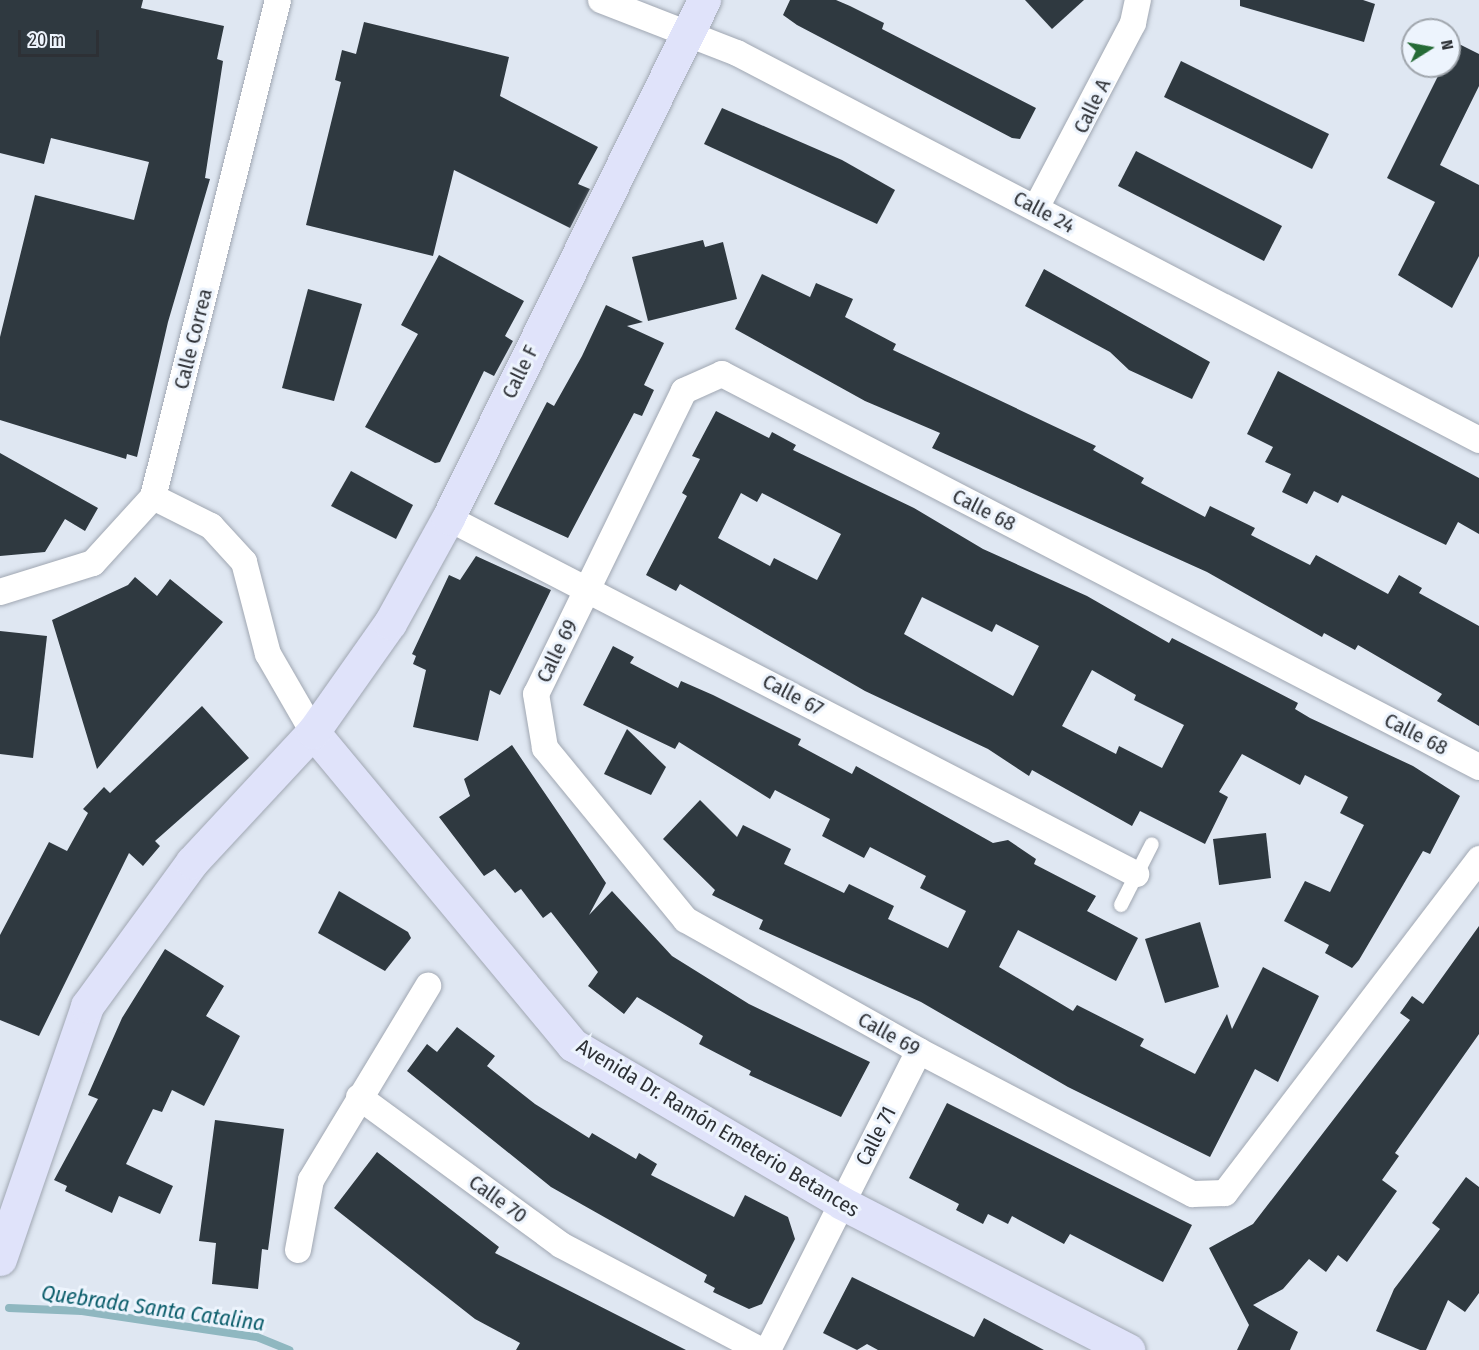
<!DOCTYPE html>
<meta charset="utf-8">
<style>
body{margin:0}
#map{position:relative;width:1479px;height:1350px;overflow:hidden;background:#dfe7f2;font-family:"Fira Sans Condensed",sans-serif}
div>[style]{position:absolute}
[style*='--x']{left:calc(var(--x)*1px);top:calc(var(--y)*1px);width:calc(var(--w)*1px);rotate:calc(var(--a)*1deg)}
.stream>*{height:8px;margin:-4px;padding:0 4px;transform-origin:4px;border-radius:4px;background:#8fb7c0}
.building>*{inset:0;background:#2f3940}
.roads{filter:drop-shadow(0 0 2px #a0a7b2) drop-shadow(0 0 2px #a0a7b2)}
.lane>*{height:14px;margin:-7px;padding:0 7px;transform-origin:7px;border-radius:7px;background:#fff}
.street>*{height:26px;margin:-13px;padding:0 13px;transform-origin:13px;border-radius:13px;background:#fff}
.secondary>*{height:33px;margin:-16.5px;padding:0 16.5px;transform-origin:16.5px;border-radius:16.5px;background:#e0e3fa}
span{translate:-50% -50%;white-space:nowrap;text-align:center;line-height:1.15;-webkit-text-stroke:6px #edf4fd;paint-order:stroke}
.street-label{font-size:21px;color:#2d3035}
.water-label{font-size:22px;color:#0b5d6b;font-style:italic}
.north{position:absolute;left:1401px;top:18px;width:60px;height:60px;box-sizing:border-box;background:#edf4fd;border:2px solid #a0a6ad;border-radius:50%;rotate:79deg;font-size:16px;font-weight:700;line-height:24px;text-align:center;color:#2d3035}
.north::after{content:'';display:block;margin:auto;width:21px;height:27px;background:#256a36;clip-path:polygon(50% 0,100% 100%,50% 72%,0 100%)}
.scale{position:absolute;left:18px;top:30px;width:81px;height:27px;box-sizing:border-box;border:3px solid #2d3035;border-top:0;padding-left:8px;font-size:18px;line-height:21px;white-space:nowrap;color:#2d3035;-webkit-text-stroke:4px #edf4fd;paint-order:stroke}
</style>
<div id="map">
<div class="stream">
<i style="--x:9;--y:1308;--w:73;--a:2.4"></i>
<i style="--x:82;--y:1311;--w:177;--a:8.5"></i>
<i style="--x:257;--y:1337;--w:35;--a:22"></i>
</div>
<div class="building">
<i style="clip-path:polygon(0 0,143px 0,141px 8px,224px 26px,217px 59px,223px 61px,205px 178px,210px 179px,168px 322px,137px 457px,127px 454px,126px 459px,0 420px,0 337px,35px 195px,134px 220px,149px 162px,51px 138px,44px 164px,0 153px)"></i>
<i style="clip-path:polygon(790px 0,836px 0,850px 6px,884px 23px,882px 29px,1036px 108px,1020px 139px,1012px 138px,797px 25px,783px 15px)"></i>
<i style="clip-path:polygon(1025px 0,1084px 0,1052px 29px)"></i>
<i style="clip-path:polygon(1240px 0,1363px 0,1375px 4px,1364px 42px,1240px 6px)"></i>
<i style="clip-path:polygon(364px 22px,509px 57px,500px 96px,598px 147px,578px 184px,590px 189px,570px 228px,454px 170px,433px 256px,306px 225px,341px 82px,335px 80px,342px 50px,356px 54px)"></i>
<i style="clip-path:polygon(1455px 42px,1479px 54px,1479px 86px,1440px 165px,1479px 185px,1479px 256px,1452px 308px,1398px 275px,1435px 202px,1387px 178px,1443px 66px,1449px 66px)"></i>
<i style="clip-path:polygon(1181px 61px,1329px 134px,1312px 169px,1164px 97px)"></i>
<i style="clip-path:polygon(722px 108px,842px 160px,895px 190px,877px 224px,704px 144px)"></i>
<i style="clip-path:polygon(1136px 151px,1282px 226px,1264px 261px,1118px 186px)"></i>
<i style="clip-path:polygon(703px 240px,705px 247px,723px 242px,737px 299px,648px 321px,632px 257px)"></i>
<i style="clip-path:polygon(439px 255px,524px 301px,505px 336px,513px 341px,494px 376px,484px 371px,440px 462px,435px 463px,365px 427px,418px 334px,401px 325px)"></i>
<i style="clip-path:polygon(1044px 269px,1210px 362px,1192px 399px,1129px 370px,1110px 352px,1025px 306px)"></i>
<i style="clip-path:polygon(762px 274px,810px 297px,816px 283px,853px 299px,845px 317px,896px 344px,893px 350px,1096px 446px,1093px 450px,1144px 478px,1141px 483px,1205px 517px,1210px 506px,1255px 528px,1251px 535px,1310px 565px,1316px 555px,1388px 594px,1399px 575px,1422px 588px,1419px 593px,1479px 626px,1479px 726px,1437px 701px,1442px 694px,1358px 645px,1355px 650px,1324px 633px,1322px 637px,1207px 572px,932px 448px,940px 433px,865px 401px,735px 329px)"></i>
<i style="clip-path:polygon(308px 289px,362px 304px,334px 401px,282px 388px)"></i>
<i style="clip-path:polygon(606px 305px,643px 322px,627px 326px,664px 343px,644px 385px,654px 390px,642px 416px,634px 413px,568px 538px,494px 504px,547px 402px,554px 406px,582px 356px)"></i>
<i style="clip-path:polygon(1278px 371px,1479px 478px,1479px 534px,1458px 522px,1446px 545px,1342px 495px,1338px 503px,1314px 491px,1307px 504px,1282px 492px,1291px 474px,1265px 462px,1273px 447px,1247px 434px)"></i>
<i style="clip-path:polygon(evenodd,716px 411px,769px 438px,772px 432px,796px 445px,793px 450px,914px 508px,983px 549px,1087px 596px,1169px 643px,1172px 638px,1215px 660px,1298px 703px,1295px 709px,1310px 718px,1413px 766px,1460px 796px,1430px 854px,1423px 851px,1359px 960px,1352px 968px,1325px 953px,1329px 945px,1284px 921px,1305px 881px,1330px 892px,1364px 825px,1340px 813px,1348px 797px,1305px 775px,1300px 785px,1242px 754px,1219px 792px,1228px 797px,1205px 844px,1140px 811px,1132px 826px,1032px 770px,1029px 776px,988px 749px,865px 691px,680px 584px,676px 591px,646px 575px,687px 496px,682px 493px,700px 459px,692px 456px,716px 411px,741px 493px,757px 502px,762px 493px,841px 534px,817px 580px,774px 558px,770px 566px,718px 538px,741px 493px,716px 411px,922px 597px,992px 632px,996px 624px,1039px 646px,1013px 696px,904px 634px,922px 597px,716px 411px,1092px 670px,1136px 695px,1134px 700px,1184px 725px,1162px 768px,1119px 746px,1116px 754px,1062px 726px,1092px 670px)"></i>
<i style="clip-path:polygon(0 453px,98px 508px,85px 531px,65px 519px,45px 552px,0 556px)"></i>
<i style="clip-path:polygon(351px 471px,413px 505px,396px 539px,331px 506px)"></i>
<i style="clip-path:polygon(476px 556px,551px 590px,500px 695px,490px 690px,478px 741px,413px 727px,426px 670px,413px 664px,416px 656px,412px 654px,449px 575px,460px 580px)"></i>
<i style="clip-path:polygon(135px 577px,157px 596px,170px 579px,223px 622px,97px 769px,52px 620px,128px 585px)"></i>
<i style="clip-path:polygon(0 631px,47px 636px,33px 758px,0 754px)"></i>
<i style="clip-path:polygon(613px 646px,634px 657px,630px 663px,678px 688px,681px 681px,713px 695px,801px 739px,798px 745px,852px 774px,856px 766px,993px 843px,1008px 840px,1036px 859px,1034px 864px,1096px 896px,1087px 911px,1138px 938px,1116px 981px,1018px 930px,999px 967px,1073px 1011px,1077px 1005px,1144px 1039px,1140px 1046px,1195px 1074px,1227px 1014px,1232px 1029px,1263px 967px,1319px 996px,1278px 1082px,1255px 1069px,1210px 1157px,1068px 1087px,921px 1002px,759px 929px,763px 920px,712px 895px,715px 890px,663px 839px,700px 800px,737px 837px,743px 825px,791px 849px,784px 864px,844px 893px,849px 884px,894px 906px,888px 919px,948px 948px,966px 911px,920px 888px,926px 876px,870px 847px,864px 858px,822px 836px,830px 819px,775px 790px,770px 799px,679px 742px,675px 749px,583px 705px)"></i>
<i style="clip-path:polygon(202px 706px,249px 758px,155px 841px,160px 846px,143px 866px,129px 853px,39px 1036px,0 1020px,0 935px,49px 842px,67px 851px,88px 813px,83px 809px,104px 787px,110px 793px)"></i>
<i style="clip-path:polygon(627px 729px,666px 767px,651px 795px,604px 774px)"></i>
<i style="clip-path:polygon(512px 745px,606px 883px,589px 915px,612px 891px,672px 956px,749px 1004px,870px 1062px,841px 1117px,749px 1075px,751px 1071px,699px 1044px,703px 1036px,637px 997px,624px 1014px,588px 986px,598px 972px,551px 912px,543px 918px,521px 889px,515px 893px,495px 869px,484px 876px,439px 817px,470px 796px,464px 779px)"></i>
<i style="clip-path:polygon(1266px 833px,1271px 878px,1219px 885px,1213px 839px)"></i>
<i style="clip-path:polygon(339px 891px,408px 932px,411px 938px,385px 971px,318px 933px)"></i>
<i style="clip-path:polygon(1200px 922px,1219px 987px,1165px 1003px,1145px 939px)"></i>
<i style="clip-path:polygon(1479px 926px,1479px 1034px,1395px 1153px,1399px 1156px,1382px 1180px,1397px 1191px,1347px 1262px,1338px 1255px,1326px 1272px,1309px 1259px,1283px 1289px,1253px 1305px,1298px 1332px,1290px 1350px,1237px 1350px,1249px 1325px,1209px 1248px,1253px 1224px,1410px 1020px,1400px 1013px,1412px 996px,1423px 1004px)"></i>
<i style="clip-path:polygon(165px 949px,224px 986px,206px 1016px,240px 1036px,204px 1106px,172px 1090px,162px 1112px,153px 1109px,126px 1164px,173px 1186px,160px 1214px,119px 1196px,112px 1213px,65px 1191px,67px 1186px,54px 1180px,98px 1099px,88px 1095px,122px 1018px)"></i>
<i style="clip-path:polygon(457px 1027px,495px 1056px,487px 1066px,535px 1104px,589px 1138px,592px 1133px,636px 1159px,639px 1153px,657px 1164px,651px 1175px,734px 1217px,745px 1195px,788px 1217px,795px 1239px,762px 1304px,749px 1309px,713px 1292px,715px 1288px,704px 1282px,707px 1275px,551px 1187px,407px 1071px,427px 1044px,437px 1052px)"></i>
<i style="clip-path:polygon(947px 1103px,1192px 1225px,1163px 1282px,1070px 1234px,1064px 1244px,1012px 1216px,1008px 1224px,988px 1214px,983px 1224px,956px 1210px,959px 1204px,909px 1178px)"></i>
<i style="clip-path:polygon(215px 1120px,284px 1129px,268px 1250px,262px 1249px,258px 1289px,212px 1284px,216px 1243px,199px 1241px)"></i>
<i style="clip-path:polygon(377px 1152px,499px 1247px,495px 1253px,686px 1350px,516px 1350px,520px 1343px,475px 1319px,334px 1208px)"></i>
<i style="clip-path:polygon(1466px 1177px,1479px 1187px,1479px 1293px,1465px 1312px,1448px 1300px,1426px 1350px,1420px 1350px,1376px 1331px,1394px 1289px,1440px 1229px,1432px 1223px)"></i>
<i style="clip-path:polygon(852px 1277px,974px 1337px,984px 1318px,1044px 1350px,878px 1350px,867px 1344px,857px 1350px,823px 1333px)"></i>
</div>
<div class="roads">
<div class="lane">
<i style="--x:1121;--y:905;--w:68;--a:-63.1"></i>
</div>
<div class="street">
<i style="--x:601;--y:0;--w:146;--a:21.3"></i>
<i style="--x:737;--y:53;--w:837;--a:27.54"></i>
<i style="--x:1036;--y:208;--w:209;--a:-62.3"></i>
<i style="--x:1133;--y:23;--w:24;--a:-78"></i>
<i style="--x:153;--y:497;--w:65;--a:26.6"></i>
<i style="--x:211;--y:526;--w:49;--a:47.5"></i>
<i style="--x:244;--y:562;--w:95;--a:75.4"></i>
<i style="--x:268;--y:654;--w:90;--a:60"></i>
<i style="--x:448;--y:518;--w:775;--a:27.36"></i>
<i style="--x:0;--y:592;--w:97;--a:-17.3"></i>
<i style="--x:93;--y:563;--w:89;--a:-47.7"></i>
<i style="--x:153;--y:497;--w:512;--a:-75.88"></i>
<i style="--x:1479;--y:767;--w:853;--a:-152.56"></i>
<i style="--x:722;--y:374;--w:42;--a:155.9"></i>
<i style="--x:684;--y:391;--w:337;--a:116"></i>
<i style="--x:536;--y:694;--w:55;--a:80.5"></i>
<i style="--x:545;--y:748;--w:222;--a:50.7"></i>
<i style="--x:686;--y:920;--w:267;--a:29.3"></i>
<i style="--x:919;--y:1051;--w:309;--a:27.6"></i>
<i style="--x:1193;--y:1194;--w:32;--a:-2"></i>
<i style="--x:1225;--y:1193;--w:420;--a:-52.7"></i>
<i style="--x:359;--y:1097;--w:250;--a:36.2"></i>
<i style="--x:561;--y:1245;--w:225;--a:27.8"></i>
<i style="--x:298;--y:1250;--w:71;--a:-79.5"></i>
<i style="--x:311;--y:1180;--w:227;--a:-58.9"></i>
<i style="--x:768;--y:1350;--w:335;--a:-63.2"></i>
</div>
<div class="secondary">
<i style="--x:313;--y:732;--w:407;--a:50.3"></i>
<i style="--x:573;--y:1045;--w:312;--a:30.4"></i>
<i style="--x:842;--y:1203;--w:322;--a:27.2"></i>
<i style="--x:0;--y:1259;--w:268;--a:-71"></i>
<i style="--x:87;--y:1006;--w:178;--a:-53.9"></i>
<i style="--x:192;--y:862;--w:178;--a:-47.1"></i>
<i style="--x:313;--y:732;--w:133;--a:-54.8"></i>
<i style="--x:390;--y:623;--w:120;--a:-61.1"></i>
<i style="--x:448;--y:518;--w:578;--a:-63.7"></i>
</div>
</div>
<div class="street-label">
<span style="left:1092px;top:106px;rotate:-64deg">Calle A</span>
<span style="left:1044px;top:212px;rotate:28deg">Calle 24</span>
<span style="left:193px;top:339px;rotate:-76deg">Calle Correa</span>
<span style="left:520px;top:372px;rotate:-64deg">Calle F</span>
<span style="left:984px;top:510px;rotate:27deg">Calle 68</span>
<span style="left:557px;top:651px;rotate:-64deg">Calle 69</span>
<span style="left:793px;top:695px;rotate:28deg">Calle 67</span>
<span style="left:1416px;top:734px;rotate:27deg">Calle 68</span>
<span style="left:889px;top:1034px;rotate:29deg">Calle 69</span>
<span style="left:718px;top:1128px;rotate:31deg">Avenida Dr. Ramón Emeterio Betances</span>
<span style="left:876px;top:1136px;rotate:-63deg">Calle 71</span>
<span style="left:498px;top:1199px;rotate:36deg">Calle 70</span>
</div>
<div class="water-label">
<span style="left:153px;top:1308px;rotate:8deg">Quebrada Santa Catalina</span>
</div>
<div class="north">N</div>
<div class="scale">20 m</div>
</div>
